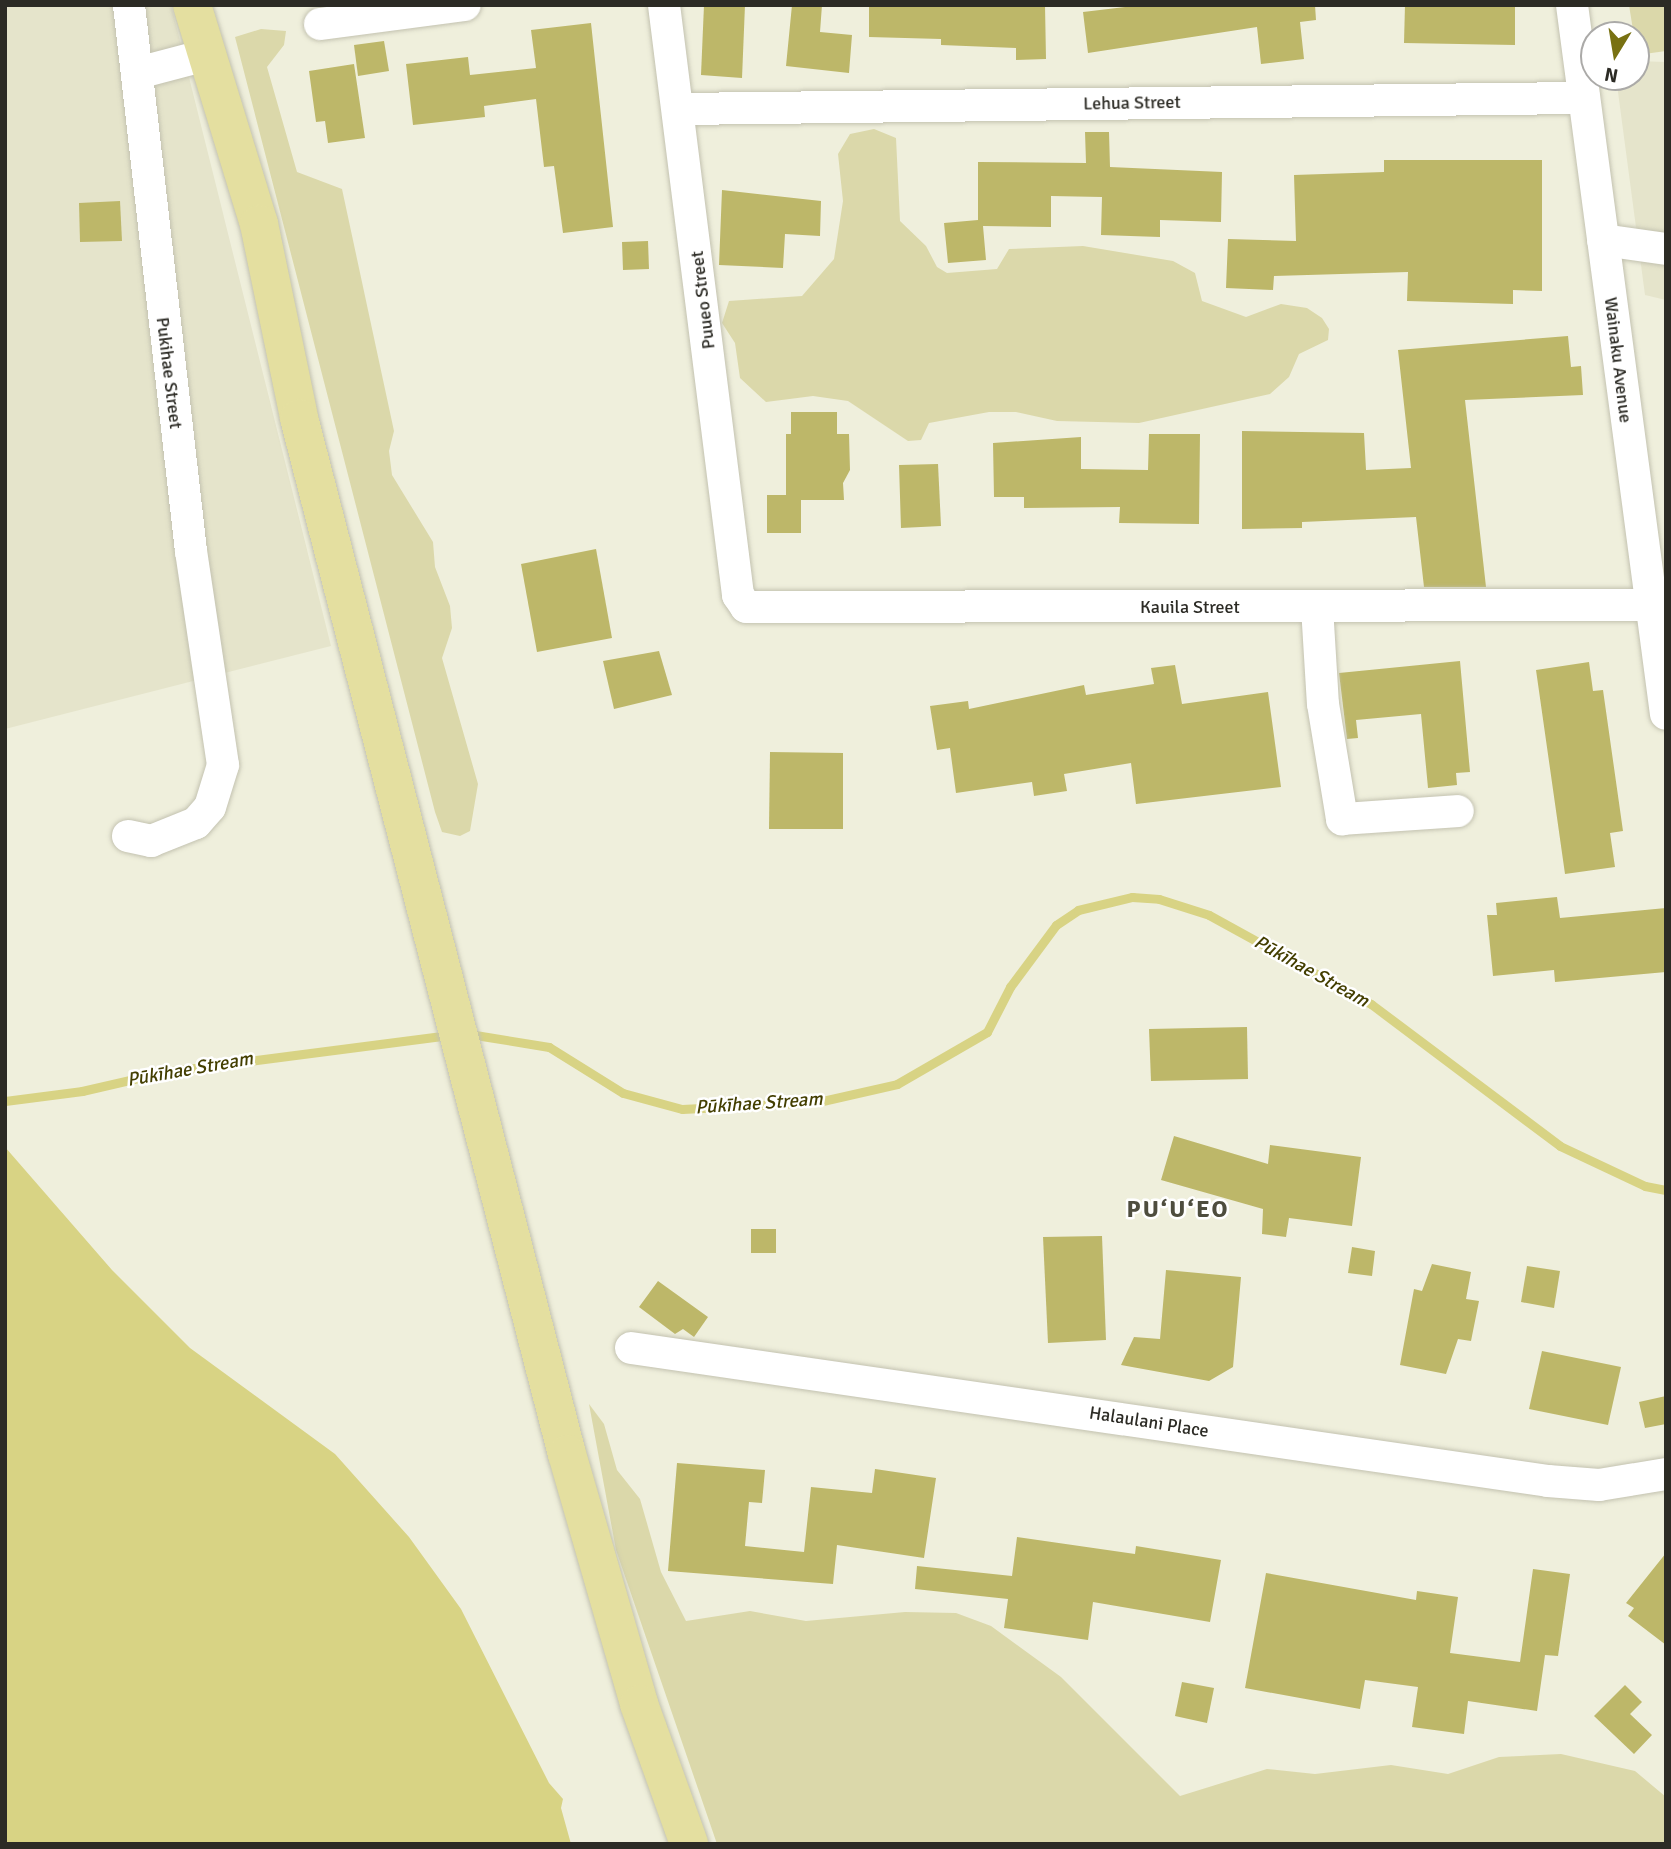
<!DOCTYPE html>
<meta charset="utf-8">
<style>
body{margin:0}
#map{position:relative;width:1671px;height:1849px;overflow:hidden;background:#efefdc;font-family:Signika,sans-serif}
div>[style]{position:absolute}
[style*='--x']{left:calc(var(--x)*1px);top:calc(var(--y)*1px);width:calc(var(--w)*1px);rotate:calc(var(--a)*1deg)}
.built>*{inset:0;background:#e5e4cb}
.green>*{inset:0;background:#dbd8aa}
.water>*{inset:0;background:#d8d384}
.stream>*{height:9px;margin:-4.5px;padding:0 4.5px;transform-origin:4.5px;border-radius:4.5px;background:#d8d384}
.building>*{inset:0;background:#bdb769}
.roads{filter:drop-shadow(0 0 2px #c3c2b0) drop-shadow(0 0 2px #c3c2b0)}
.minor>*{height:32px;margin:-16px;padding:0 16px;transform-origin:16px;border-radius:16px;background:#fff}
.major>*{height:38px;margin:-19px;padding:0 19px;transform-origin:19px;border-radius:19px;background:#e4dfa0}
span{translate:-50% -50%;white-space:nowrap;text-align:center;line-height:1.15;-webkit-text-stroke:5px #fff;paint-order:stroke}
.street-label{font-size:18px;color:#2c2b25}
.water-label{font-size:19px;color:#433e00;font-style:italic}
.district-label{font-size:24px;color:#4e4d3e;font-weight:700;letter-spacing:2px}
.frame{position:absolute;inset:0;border:7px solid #2c2b25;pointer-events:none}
.north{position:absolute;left:1580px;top:21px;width:70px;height:70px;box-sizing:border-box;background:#fff;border:2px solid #abaaa8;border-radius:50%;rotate:191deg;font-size:19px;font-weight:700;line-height:28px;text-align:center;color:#2c2b25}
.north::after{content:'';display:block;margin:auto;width:24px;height:32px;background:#787112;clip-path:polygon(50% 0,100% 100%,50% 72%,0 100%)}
</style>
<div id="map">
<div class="built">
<i style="clip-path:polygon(5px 5px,171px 5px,331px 646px,5px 729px)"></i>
<i style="clip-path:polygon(1636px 61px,1666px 62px,1666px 300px,1645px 295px,1616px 77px,1636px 77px)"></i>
</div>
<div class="green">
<i style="clip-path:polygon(1629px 5px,1666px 5px,1666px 51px,1637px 55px)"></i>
<i style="clip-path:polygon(261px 29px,286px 31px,284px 45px,267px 67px,297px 172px,342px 189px,394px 431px,389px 451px,392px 475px,433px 542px,435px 567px,450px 606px,452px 628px,442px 658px,478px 784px,470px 831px,460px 836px,442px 832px,435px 812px,235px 37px)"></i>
<i style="clip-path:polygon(874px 129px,896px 138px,900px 221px,926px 246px,937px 267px,947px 273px,997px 269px,1009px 249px,1083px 246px,1173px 261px,1195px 273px,1202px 301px,1246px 317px,1281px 304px,1307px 308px,1322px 318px,1329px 329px,1328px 340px,1299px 354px,1289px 377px,1270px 394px,1139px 423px,1057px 421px,1016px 412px,989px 412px,929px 423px,921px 440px,908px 441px,848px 401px,813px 396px,766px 402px,740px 378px,735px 343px,722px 323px,729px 301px,802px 296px,834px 259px,843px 201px,838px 154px,850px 134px)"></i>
<i style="clip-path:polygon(589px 1404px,604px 1424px,617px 1470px,640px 1499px,661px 1572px,686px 1621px,750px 1611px,806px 1621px,905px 1612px,956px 1613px,991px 1626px,1061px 1677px,1180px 1796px,1267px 1769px,1315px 1774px,1391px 1765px,1448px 1774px,1499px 1757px,1561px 1754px,1635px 1771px,1666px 1797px,1666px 1844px,717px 1844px,616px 1550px)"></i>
</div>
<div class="water">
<i style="clip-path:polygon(5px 1147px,112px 1270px,190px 1348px,335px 1454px,409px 1537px,461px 1609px,549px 1783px,563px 1799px,561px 1808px,571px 1844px,5px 1844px)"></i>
</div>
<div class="stream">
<i style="--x:469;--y:1034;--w:81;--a:9.2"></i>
<i style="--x:549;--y:1047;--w:87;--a:31.9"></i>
<i style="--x:623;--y:1093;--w:61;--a:15.2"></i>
<i style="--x:682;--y:1109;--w:136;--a:-2.9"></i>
<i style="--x:818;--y:1102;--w:81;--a:-12.8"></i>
<i style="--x:897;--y:1084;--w:104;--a:-30"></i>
<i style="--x:987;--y:1032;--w:51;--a:-62.9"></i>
<i style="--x:1010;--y:987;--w:77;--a:-53.4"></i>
<i style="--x:1056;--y:925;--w:27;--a:-34"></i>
<i style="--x:1078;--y:910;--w:56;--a:-13.5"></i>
<i style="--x:1132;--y:897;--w:27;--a:4"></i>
<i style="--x:1159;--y:899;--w:52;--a:17.7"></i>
<i style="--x:1209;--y:915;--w:185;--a:28.8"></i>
<i style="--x:1371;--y:1004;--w:236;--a:36.9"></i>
<i style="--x:1560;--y:1146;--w:94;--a:25.2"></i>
<i style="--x:1645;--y:1186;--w:21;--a:11"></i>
<i style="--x:5;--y:1101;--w:78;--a:-7.4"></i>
<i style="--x:82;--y:1091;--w:84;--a:-13"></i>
<i style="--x:164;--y:1072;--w:286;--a:-7.4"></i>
</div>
<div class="building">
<i style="clip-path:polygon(704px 5px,745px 5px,742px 78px,701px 75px)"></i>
<i style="clip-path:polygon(792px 5px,822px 5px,820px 32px,852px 35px,849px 73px,786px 66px)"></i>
<i style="clip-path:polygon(869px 5px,1045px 5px,1046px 59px,1016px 60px,1016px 48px,941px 45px,941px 39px,869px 37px)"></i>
<i style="clip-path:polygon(1142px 5px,1315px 5px,1316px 20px,1300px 22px,1304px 59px,1261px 64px,1257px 27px,1088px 53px,1083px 12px)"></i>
<i style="clip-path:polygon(1405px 5px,1515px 5px,1515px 45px,1404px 43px)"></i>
<i style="clip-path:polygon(591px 23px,613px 227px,563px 233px,554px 166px,544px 167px,536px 99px,484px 106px,485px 117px,413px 125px,406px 64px,468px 57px,470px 75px,536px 68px,531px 30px)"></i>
<i style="clip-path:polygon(384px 41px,389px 71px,358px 76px,354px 45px)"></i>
<i style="clip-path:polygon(354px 64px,365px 138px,328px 143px,325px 121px,316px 122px,309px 71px)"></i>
<i style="clip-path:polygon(1085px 132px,1109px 132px,1110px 167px,1222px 172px,1221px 222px,1160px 220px,1160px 237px,1101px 235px,1102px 197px,1051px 196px,1051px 227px,983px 226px,986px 260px,948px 263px,944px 223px,978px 220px,978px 162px,1086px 163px)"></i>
<i style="clip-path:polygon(1384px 160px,1542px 160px,1542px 291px,1513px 290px,1513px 304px,1407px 301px,1408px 272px,1274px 276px,1273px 290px,1226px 288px,1228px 239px,1296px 241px,1294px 175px,1384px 172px)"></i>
<i style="clip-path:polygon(722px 190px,821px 201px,820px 236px,785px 234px,783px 268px,719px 265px)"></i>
<i style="clip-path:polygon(120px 201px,122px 241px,80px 242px,79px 203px)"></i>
<i style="clip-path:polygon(648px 241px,649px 269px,623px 270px,622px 242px)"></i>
<i style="clip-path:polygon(1568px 336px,1571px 367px,1581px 366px,1583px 395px,1465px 400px,1486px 587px,1424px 587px,1416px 517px,1302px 522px,1302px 528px,1242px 529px,1242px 431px,1364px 433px,1366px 470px,1411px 468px,1398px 350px)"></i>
<i style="clip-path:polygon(791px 412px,837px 412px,837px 434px,849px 434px,850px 470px,843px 483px,844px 500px,801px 500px,801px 533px,767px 533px,767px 495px,786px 495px,786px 434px,791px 434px)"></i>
<i style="clip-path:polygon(1149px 434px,1200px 434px,1199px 524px,1119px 523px,1120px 507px,1024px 508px,1024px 497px,994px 497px,993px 443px,1081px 437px,1081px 469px,1148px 470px)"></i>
<i style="clip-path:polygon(938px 464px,941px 526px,901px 528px,899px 465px)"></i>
<i style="clip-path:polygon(596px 549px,612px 638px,537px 652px,521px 564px)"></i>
<i style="clip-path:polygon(659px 651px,672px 695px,614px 709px,603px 661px)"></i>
<i style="clip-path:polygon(1460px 661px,1470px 772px,1456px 773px,1457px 785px,1428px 788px,1421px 714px,1356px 720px,1358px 738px,1347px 739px,1339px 673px)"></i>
<i style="clip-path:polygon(1589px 662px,1593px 691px,1603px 690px,1623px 831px,1610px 833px,1615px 867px,1565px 874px,1536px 670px)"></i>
<i style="clip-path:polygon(1175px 665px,1182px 704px,1268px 692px,1281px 787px,1136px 804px,1131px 763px,1064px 774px,1067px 791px,1034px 796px,1032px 782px,956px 793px,950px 748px,937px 750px,930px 706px,968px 701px,969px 709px,1084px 685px,1086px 695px,1154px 684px,1151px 668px)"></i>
<i style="clip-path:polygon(770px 752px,843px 753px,843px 829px,769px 829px)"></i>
<i style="clip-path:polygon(1557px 897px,1560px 918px,1666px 908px,1666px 972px,1555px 982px,1554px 970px,1493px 976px,1487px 915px,1497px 915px,1496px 903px)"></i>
<i style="clip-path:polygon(1247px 1027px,1248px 1079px,1151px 1081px,1149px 1029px)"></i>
<i style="clip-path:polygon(1174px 1136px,1268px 1164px,1270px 1145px,1361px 1157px,1352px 1226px,1289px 1218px,1286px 1237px,1262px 1234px,1263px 1209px,1161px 1180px)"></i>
<i style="clip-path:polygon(751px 1229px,776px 1229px,776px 1253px,751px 1253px)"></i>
<i style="clip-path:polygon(1102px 1236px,1106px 1340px,1048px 1343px,1043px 1237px)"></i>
<i style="clip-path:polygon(1352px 1247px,1375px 1251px,1372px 1276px,1348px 1273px)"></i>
<i style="clip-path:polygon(1432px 1264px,1471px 1272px,1466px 1299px,1479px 1301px,1471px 1341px,1458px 1339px,1446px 1374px,1400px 1365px,1414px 1289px,1422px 1291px)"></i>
<i style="clip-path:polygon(1527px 1266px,1560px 1271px,1554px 1308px,1521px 1302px)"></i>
<i style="clip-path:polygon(1166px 1270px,1241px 1277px,1233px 1367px,1209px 1381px,1121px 1365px,1134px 1337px,1160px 1339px)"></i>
<i style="clip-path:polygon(658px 1281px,708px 1317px,694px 1337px,683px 1329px,675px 1334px,639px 1307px)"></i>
<i style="clip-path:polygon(1542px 1351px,1621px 1367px,1608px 1425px,1529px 1409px)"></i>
<i style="clip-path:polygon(1666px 1396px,1666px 1424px,1645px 1428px,1639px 1402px)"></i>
<i style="clip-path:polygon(677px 1463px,765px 1470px,762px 1503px,749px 1502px,745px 1546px,804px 1552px,811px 1487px,872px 1493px,875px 1469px,936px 1478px,924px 1558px,837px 1545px,833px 1584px,668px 1571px)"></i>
<i style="clip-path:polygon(1017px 1537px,1135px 1554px,1136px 1546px,1221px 1560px,1210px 1622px,1093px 1602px,1088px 1640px,1004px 1628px,1008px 1599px,915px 1589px,917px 1566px,1012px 1576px)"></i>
<i style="clip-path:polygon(1666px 1553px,1666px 1645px,1628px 1616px,1634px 1608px,1626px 1603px)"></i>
<i style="clip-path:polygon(1533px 1569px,1570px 1574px,1558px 1656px,1545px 1655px,1537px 1711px,1468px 1701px,1464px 1734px,1412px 1727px,1418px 1687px,1365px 1680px,1360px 1709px,1245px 1688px,1266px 1573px,1416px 1600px,1417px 1591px,1458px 1597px,1450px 1653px,1520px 1662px)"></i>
<i style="clip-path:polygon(1182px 1682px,1214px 1688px,1207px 1723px,1175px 1716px)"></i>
<i style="clip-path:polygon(1625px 1685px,1642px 1702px,1630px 1714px,1652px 1735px,1634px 1754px,1594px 1716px)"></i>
</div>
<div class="roads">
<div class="minor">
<i style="--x:664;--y:5;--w:595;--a:82.85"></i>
<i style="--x:738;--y:595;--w:14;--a:56"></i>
<i style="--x:746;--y:607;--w:903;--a:-0.13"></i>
<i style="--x:1572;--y:5;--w:715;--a:82.45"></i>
<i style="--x:320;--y:24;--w:146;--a:-7.5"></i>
<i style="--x:138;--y:73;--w:70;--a:-14.8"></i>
<i style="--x:679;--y:109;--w:905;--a:-0.7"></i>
<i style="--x:1603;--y:240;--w:64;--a:8.1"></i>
<i style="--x:1317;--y:607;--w:97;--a:86.5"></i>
<i style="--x:1323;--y:704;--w:117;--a:80.6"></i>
<i style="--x:1342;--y:819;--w:116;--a:-3.9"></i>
<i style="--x:128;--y:836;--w:24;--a:12"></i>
<i style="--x:151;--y:841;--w:48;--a:-21.8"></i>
<i style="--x:196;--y:823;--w:21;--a:-49"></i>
<i style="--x:210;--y:807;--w:44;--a:-72.8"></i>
<i style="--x:223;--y:765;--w:216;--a:-98.5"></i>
<i style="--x:191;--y:551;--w:550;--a:-96.48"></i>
<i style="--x:631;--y:1348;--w:927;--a:8.25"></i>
<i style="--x:1548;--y:1481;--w:51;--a:4.5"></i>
<i style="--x:1599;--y:1485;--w:68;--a:-9.3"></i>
</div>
<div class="major">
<i style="--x:192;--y:5;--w:229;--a:73"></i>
<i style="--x:259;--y:224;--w:198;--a:78.3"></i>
<i style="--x:299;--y:418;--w:1070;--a:75.5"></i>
<i style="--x:567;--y:1454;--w:260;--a:73.9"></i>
<i style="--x:639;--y:1704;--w:149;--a:70.3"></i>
</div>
</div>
<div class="street-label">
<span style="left:1132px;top:103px;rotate:-1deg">Lehua Street</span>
<span style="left:703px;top:300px;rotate:-97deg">Puueo Street</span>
<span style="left:1618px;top:360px;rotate:83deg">Wainaku Avenue</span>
<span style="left:169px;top:373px;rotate:83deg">Pukihae Street</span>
<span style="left:1190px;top:607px">Kauila Street</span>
<span style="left:1149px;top:1422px;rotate:9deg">Halaulani Place</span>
</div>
<div class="water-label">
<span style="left:1311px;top:972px;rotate:29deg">Pūkīhae Stream</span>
<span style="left:190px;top:1070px;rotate:-10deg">Pūkīhae Stream</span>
<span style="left:759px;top:1104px;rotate:-4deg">Pūkīhae Stream</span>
</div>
<div class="district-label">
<span style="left:1178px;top:1210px">PU‘U‘EO</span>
</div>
<div class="frame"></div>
<div class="north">N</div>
</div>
